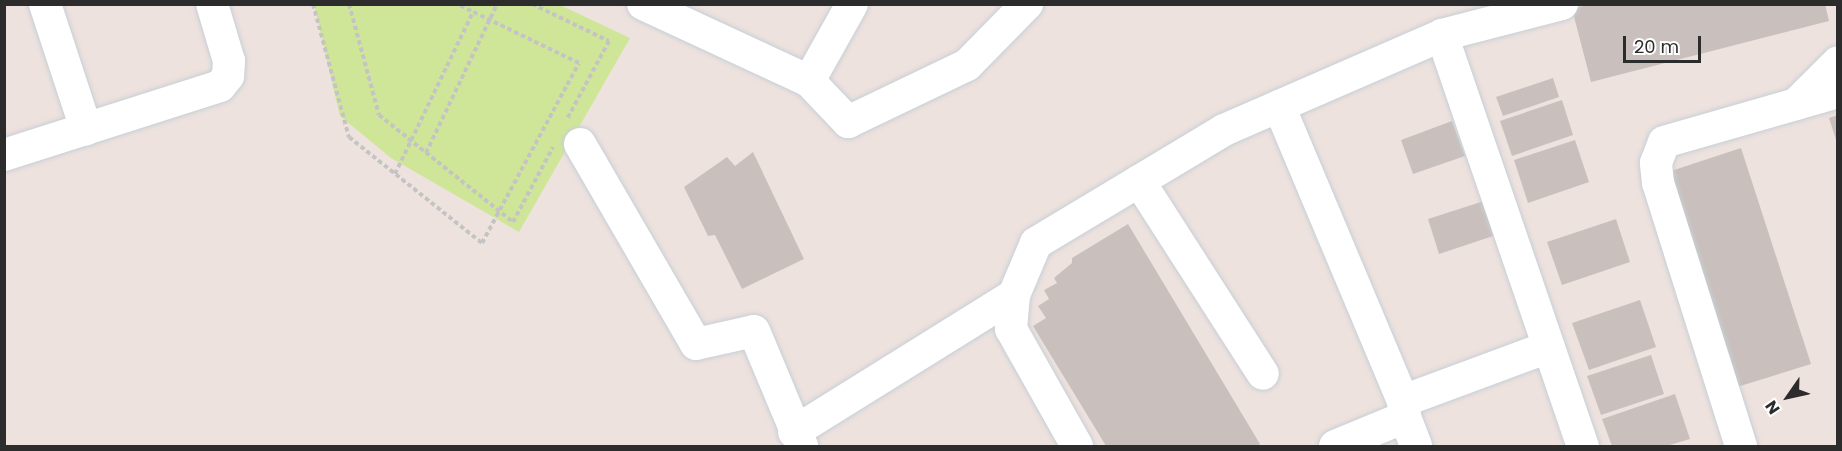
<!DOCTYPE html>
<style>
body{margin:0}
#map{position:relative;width:1842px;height:451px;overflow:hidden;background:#eee2de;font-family:Poppins,sans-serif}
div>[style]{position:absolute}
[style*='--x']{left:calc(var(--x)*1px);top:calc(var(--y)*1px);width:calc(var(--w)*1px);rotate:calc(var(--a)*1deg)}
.green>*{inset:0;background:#cfe699}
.building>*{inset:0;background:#c9c0bd}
.path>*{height:4px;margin-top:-2px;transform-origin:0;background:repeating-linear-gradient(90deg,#c4c4c4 0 4.5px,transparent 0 7.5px)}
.roads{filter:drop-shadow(0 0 2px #c7cfd6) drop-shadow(0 0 2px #c7cfd6)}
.street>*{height:32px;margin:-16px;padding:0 16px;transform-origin:16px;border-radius:16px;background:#fff}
span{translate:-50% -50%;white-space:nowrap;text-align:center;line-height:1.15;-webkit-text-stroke:5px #fff;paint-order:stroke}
.frame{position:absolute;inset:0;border:6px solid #2c2c2c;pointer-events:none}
.north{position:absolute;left:1758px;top:367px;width:60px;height:60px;-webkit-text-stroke:4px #fff;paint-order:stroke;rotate:236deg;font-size:16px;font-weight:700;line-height:24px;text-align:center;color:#2c2c2c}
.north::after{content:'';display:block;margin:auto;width:21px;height:27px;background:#2c2c2c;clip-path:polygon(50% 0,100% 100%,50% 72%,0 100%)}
.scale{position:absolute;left:1623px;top:36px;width:78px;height:27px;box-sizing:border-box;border:3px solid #2c2c2c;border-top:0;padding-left:8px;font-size:18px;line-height:21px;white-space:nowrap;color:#2c2c2c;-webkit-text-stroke:4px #fff;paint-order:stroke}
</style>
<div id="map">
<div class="green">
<i style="clip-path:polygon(314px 5px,560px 5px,630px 38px,519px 232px,391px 158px,340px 116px)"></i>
</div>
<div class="building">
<i style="clip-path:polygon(1591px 4px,1825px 4px,1829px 21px,1591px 82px,1572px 9px)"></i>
<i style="clip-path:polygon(1553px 78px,1559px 97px,1503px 116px,1496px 97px)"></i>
<i style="clip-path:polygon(1562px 100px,1573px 135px,1512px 156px,1500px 121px)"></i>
<i style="clip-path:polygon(1838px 115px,1838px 143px,1837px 143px,1829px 118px)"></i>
<i style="clip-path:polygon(1452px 121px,1465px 156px,1413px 174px,1401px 140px)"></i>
<i style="clip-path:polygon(1575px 140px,1589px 182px,1528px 203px,1514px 160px)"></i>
<i style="clip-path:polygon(1741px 148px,1811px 364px,1737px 387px,1668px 172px)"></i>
<i style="clip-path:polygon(753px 152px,804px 259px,742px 289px,715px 235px,708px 236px,684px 187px,727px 157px,735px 166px)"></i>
<i style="clip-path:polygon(1484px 201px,1496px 235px,1439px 254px,1428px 219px)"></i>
<i style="clip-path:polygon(1616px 219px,1630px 262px,1562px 285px,1547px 242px)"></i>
<i style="clip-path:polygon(1128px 224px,1260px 444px,1257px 446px,1106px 446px,1033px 326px,1046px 318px,1038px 306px,1049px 299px,1044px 290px,1057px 283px,1054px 278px,1072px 263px,1072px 258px)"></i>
<i style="clip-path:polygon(1640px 300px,1656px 347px,1589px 370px,1572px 323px)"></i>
<i style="clip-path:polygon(1651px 355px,1664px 394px,1601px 415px,1587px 376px)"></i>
<i style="clip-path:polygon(1675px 394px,1690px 439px,1666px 446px,1612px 446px,1602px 419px)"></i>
</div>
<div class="path">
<i style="--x:313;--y:4;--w:138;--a:74.9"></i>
<i style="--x:349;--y:137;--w:170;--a:38.6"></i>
<i style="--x:482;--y:243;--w:204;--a:-61.7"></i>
<i style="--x:579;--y:63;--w:136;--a:-154.2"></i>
<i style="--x:349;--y:4;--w:115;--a:74.9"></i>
<i style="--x:379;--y:115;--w:171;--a:38.6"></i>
<i style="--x:513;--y:222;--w:85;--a:-61.9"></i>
<i style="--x:532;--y:4;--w:85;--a:25.7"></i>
<i style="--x:609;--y:41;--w:89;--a:118.3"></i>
<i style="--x:426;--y:153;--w:165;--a:-64.5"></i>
<i style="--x:395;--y:174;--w:180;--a:-64.3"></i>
</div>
<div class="roads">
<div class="street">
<i style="--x:45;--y:4;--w:132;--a:71.8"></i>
<i style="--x:643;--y:4;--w:183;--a:24.9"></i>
<i style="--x:809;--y:81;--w:57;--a:46.4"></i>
<i style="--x:848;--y:122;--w:132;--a:-25.6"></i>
<i style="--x:967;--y:65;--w:86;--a:-45.5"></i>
<i style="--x:1562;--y:4;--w:124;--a:165.5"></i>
<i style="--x:1442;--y:35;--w:435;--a:71.1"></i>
<i style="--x:809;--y:81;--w:88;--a:-60.8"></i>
<i style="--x:1796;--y:104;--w:59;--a:-45"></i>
<i style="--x:1279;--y:106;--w:320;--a:67.2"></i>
<i style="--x:1403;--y:401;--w:16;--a:83"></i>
<i style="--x:580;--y:144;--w:231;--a:59.9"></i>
<i style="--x:696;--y:344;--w:59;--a:-12.6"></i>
<i style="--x:754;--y:331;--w:125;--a:67.3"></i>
<i style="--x:4;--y:155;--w:227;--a:-17.7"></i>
<i style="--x:220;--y:86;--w:13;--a:-51"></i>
<i style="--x:228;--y:76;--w:15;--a:-86"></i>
<i style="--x:229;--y:61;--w:59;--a:-106.6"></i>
<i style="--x:1139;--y:181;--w:229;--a:57.3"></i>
<i style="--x:1403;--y:401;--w:155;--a:-20.4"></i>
<i style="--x:794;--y:432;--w:259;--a:-31.9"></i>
<i style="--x:1077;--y:446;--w:134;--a:-119.4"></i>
<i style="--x:1011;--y:329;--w:34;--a:-85"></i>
<i style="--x:1014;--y:295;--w:56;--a:-67.1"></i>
<i style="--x:1036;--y:243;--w:219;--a:-31"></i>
<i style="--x:1224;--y:130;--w:238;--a:-23.5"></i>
<i style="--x:1335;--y:446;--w:76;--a:-22.5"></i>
<i style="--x:1405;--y:417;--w:31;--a:69"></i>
<i style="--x:1741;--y:446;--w:276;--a:-107.5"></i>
<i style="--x:1658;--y:183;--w:20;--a:-96"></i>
<i style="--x:1656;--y:163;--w:22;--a:-69"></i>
<i style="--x:1664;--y:142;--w:181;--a:-16"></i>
</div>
</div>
<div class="frame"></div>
<div class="north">N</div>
<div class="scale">20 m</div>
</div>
